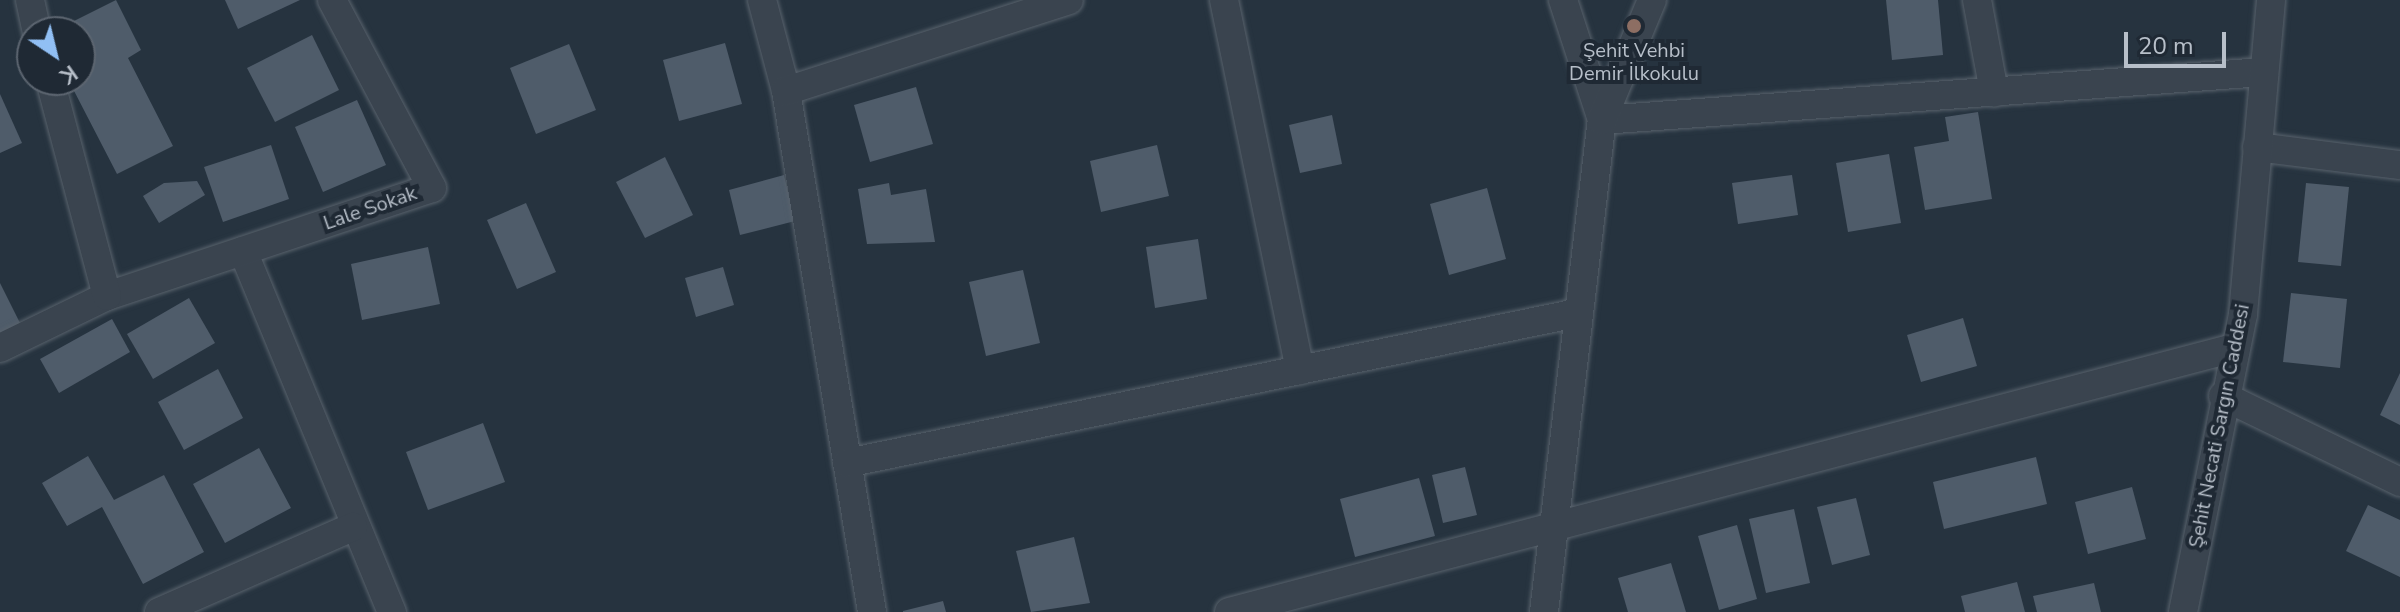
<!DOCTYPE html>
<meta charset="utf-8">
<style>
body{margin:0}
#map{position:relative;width:2400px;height:612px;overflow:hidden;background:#26333f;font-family:"Nunito Sans",sans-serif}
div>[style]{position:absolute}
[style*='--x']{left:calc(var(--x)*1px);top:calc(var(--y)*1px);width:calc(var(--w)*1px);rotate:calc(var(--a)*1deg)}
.building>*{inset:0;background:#4f5c6a}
.roads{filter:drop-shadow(0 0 2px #58626c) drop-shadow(0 0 2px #58626c)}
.street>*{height:28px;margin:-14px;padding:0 14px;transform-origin:14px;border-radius:14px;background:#3a444f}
.dots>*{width:22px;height:22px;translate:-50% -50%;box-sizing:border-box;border:4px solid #1f2934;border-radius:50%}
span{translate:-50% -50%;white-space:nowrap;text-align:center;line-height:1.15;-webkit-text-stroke:8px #1f2934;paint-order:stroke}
.poi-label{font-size:20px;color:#b7bfc9}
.street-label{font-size:20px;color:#b7bfc9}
.north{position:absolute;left:16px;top:16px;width:80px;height:80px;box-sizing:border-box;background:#1f2934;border:2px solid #5c6570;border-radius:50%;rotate:145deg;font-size:22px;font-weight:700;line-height:32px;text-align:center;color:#b7bfc9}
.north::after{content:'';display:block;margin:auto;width:28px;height:36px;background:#91bff4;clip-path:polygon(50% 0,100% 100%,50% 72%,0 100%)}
.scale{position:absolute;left:2124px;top:32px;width:102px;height:36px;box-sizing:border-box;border:4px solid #b7bfc9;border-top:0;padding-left:10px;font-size:24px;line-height:28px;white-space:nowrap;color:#b7bfc9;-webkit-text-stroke:6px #1f2934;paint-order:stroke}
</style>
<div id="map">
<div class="building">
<i style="clip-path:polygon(116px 0,141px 50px,128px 58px,173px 146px,117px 174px,72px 87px,80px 80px,80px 32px,52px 32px)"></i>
<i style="clip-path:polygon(225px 0,300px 0,238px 29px)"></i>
<i style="clip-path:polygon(1886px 0,1938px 0,1943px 55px,1892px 60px)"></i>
<i style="clip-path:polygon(312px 35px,339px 90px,275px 122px,247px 68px)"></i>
<i style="clip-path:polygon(725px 43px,742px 104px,679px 121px,663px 60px)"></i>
<i style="clip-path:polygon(569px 44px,596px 110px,536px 134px,510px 68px)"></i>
<i style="clip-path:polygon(916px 87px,933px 144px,870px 162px,854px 105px)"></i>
<i style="clip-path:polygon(0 94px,22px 143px,0 153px)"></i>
<i style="clip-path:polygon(357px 100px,386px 165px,323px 192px,295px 127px)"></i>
<i style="clip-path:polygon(1978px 112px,1992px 199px,1925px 210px,1914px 147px,1949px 141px,1945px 117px)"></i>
<i style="clip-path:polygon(1332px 115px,1342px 164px,1300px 173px,1289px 125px)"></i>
<i style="clip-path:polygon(271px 145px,289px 199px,223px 222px,204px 167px)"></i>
<i style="clip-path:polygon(1157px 145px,1169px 196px,1101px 212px,1090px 161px)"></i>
<i style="clip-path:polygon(1889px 154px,1901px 223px,1848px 232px,1836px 163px)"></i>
<i style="clip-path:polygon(665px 157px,693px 215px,645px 238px,616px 182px)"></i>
<i style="clip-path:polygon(784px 175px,795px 221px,740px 235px,729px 190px)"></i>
<i style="clip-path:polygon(1792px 175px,1798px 215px,1738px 224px,1732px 183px)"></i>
<i style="clip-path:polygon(197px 181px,205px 195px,159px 223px,143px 196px,164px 183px)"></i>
<i style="clip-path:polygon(889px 183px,891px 195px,926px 189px,935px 242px,867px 244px,858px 189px)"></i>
<i style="clip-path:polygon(2306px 183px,2349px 187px,2341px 266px,2298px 262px)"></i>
<i style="clip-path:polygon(1487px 188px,1506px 259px,1449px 275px,1430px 204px)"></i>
<i style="clip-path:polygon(526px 203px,556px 272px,517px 289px,487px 220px)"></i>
<i style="clip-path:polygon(1198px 239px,1207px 299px,1155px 308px,1146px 247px)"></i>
<i style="clip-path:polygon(428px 247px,440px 304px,362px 320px,351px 264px)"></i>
<i style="clip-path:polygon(723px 267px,734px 305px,696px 317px,685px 278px)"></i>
<i style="clip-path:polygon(1023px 270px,1040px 343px,986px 356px,969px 282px)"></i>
<i style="clip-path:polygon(0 283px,25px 333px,0 346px)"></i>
<i style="clip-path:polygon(2291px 293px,2347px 299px,2340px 368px,2283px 362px)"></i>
<i style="clip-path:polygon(189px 298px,215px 343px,153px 379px,127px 334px)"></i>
<i style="clip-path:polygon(1963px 318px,1977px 366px,1921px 382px,1907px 335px)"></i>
<i style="clip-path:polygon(112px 319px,130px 352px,59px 393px,40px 359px)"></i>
<i style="clip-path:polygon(218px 369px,243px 418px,184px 450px,158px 402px)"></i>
<i style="clip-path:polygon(2400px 373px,2400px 425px,2380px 415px)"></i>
<i style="clip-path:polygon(483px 423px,505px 482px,428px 510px,406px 452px)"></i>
<i style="clip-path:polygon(259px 448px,291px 508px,225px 543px,193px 484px)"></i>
<i style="clip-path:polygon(88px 456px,114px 500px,164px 475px,204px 552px,143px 584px,102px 507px,67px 526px,42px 483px)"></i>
<i style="clip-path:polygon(2036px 457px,2047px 504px,1944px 529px,1933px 482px)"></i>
<i style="clip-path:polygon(1465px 467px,1477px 515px,1443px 523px,1432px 475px)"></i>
<i style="clip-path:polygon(1419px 478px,1435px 536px,1355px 557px,1340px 499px)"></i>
<i style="clip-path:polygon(2132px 487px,2146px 539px,2088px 554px,2075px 502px)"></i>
<i style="clip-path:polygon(1856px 498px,1870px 555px,1832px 565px,1817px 507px)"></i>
<i style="clip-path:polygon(2368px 505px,2400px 520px,2400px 577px,2346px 551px)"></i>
<i style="clip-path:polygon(1794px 509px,1810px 583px,1766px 593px,1749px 519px)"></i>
<i style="clip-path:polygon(1737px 525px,1757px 599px,1719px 610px,1698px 536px)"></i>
<i style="clip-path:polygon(1074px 537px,1090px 603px,1031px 612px,1016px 551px)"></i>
<i style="clip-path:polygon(1671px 563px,1686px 612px,1628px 612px,1618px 578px)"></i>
<i style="clip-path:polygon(2017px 582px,2025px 612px,1965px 612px,1961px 596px)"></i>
<i style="clip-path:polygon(2094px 583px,2101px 612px,2037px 612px,2033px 596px)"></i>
<i style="clip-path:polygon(943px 601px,946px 612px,903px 612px,903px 611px)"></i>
</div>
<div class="roads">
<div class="street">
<i style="--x:30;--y:0;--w:33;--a:78"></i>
<i style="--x:762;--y:0;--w:94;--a:75.2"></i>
<i style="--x:786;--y:91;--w:528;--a:80.63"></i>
<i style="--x:1224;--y:0;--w:378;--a:78.4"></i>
<i style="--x:1563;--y:0;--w:126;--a:72"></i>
<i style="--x:1977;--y:0;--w:94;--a:79.5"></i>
<i style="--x:786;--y:91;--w:297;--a:-17.8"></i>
<i style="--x:1602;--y:120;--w:664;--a:-4.15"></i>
<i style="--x:2257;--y:147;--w:144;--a:7.2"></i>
<i style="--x:243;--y:251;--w:391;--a:67.6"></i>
<i style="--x:107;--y:296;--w:342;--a:-18.4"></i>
<i style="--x:432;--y:188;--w:213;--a:-118"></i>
<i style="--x:0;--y:348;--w:119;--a:-25.9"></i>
<i style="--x:107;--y:296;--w:223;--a:-104.8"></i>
<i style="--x:2223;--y:396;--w:197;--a:25.9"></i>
<i style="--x:847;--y:463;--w:745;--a:-11.61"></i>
<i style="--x:159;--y:612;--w:212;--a:-23.7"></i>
<i style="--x:1229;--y:612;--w:1039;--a:-14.72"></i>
<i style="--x:1544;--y:612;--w:495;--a:-83.3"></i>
<i style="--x:1602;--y:120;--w:130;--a:-67.4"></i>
<i style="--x:2183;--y:612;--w:304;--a:-78.6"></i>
<i style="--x:2243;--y:314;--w:315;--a:-84.9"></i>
</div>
</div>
<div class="dots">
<i style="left:1634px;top:26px;background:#8d6e63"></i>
</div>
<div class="poi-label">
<span style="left:1634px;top:62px">Şehit Vehbi<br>Demir İlkokulu</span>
</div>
<div class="street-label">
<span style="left:370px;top:208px;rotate:-19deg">Lale Sokak</span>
<span style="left:2219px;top:426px;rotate:-79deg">Şehit Necati Sargın Caddesi</span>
</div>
<div class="north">K</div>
<div class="scale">20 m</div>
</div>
